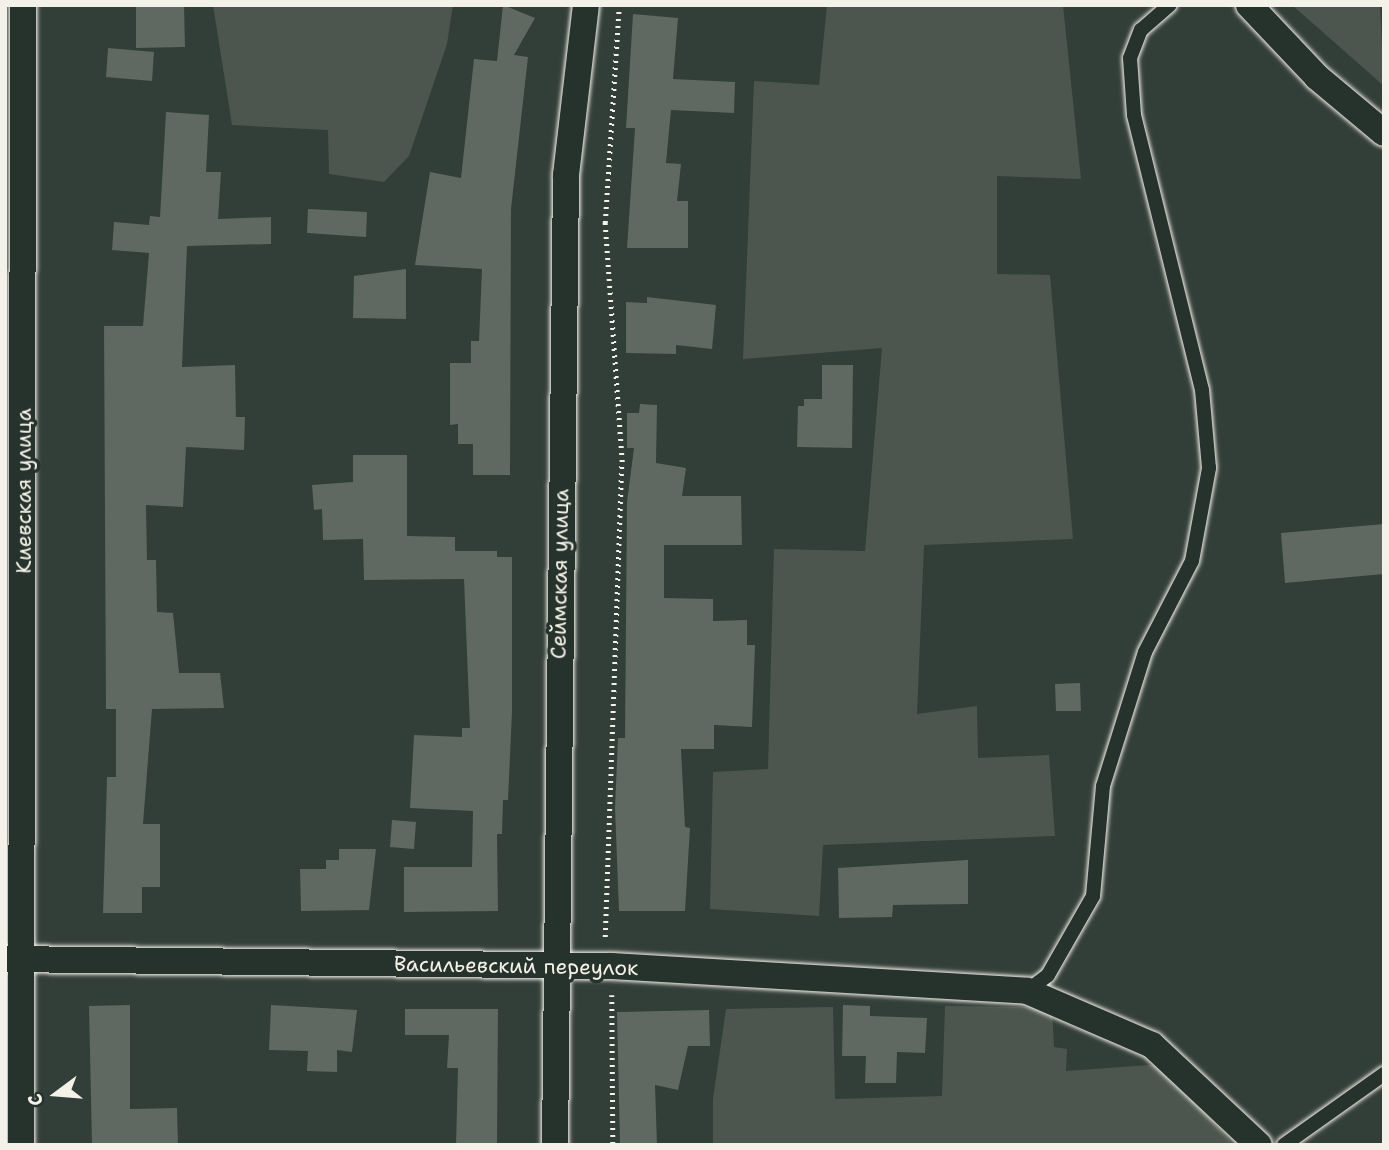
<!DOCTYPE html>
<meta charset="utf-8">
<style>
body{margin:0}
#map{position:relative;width:1389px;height:1150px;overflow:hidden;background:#323e38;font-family:"Shantell Sans",sans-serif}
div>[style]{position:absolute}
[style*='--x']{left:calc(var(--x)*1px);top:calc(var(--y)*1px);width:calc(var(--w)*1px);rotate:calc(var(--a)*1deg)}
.green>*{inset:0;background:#4c564f}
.building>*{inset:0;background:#5f6861}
.path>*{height:4.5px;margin-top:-2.25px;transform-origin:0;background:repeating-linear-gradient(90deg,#f4f1e8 0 2px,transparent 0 7px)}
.roads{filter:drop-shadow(0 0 2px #f4f1e8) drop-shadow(0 0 2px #f4f1e8)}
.lane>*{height:14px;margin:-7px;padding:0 7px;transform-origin:7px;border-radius:7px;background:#26332d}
.street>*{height:26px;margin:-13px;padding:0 13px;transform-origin:13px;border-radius:13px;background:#26332d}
span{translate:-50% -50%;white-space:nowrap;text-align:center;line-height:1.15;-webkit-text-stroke:7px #26332d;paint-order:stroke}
.street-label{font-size:21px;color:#f4f1e8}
.frame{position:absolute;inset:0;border:7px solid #f4f1e8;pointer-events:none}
.north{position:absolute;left:21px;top:1059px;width:70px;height:70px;-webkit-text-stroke:5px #26332d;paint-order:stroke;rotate:254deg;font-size:19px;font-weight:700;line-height:28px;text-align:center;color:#f4f1e8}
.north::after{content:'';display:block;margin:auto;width:24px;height:32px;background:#f4f1e8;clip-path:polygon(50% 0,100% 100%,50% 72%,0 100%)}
</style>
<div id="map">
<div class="green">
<i style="clip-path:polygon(213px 5px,453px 5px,447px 44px,409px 156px,384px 182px,329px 174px,328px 130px,232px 125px)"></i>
<i style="clip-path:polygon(827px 5px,1063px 5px,1081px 179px,997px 176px,997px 274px,1050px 275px,1073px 539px,924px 545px,917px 714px,977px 706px,978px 758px,1049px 755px,1055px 836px,823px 845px,819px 916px,710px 909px,713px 772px,768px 769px,774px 549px,865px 551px,882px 348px,743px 359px,754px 81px,819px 85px)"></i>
<i style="clip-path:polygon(1292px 5px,1380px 5px,1384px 86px)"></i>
<i style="clip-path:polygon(945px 1006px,1052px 1007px,1054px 1047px,1067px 1049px,1066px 1071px,1163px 1064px,1233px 1145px,713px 1145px,713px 1099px,726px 1009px,833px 1007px,835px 1099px,942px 1096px)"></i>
</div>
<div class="building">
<i style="clip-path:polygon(136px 5px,184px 5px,185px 47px,136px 48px)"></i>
<i style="clip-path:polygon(503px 5px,535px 18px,514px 55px,528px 57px,511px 209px,510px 475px,473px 475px,473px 444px,458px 444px,458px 424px,450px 425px,450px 363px,471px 363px,471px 341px,479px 341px,482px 269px,415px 265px,430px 172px,461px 178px,474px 59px,497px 61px)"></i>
<i style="clip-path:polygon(633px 14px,678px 18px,673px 79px,735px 82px,734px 113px,671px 110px,666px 163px,681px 164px,677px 201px,688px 201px,688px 248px,627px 248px,635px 128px,626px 128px)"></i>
<i style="clip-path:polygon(108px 48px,154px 52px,152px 81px,106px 77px)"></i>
<i style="clip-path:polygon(166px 112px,209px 115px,206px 172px,221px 172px,218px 219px,271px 217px,271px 244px,187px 246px,182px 367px,235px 365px,236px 417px,245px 417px,244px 450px,186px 447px,183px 507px,146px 505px,147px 560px,156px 560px,157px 612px,173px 613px,179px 673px,220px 673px,224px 708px,152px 709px,143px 824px,160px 824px,160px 887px,142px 887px,142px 913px,103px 913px,107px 777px,116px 777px,116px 709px,106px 709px,104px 326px,143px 326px,149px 253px,112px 250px,114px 222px,149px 225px,150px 216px,160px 217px)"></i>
<i style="clip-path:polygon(308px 209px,367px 212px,366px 237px,307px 233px)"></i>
<i style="clip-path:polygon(406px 269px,406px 319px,353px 318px,354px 276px)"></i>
<i style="clip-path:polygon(647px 297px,716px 305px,712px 349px,676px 345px,676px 354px,626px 353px,626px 302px,647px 303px)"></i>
<i style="clip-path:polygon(822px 365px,853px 365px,852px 448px,797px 447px,798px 406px,804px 406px,804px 399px,822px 399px)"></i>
<i style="clip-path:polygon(640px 404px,657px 405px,656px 463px,686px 468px,682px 496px,741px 496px,742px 545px,664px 545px,664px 598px,713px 599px,713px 621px,747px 620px,747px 645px,755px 645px,752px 727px,714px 725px,714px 749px,681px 749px,685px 827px,690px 828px,685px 911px,619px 911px,615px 808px,618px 738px,625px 738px,627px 502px,634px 448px,627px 448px,627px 413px,639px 413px)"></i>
<i style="clip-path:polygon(353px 455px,407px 455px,407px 536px,455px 537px,455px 551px,497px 551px,497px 557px,512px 557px,512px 712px,508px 800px,503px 800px,502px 834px,497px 834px,498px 911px,404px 912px,404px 867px,472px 867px,473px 811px,410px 808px,414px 735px,462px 737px,462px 728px,470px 728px,464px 579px,364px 580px,363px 539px,323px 540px,322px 509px,314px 510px,312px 485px,353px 482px)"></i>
<i style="clip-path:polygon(1384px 524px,1384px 574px,1285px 583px,1281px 533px)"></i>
<i style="clip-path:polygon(1080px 683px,1081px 711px,1056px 711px,1055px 684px)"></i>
<i style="clip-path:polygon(392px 820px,416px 822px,414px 849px,390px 847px)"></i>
<i style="clip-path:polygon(339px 849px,376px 849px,369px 910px,301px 911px,300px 869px,326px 869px,326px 860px,339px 860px)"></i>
<i style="clip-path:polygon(968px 860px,968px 904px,893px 905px,892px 917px,839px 918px,838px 868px)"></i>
<i style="clip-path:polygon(130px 1005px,130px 1109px,177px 1108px,178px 1145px,92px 1145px,89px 1006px)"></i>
<i style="clip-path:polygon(271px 1005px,357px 1010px,352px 1052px,337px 1050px,337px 1072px,307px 1071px,308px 1051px,269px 1050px)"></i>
<i style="clip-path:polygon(843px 1005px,870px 1006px,870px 1016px,927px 1018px,925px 1053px,897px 1052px,896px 1083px,865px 1083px,866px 1056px,842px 1056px)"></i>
<i style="clip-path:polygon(405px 1009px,498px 1009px,497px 1145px,456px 1145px,458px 1068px,447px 1068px,449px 1035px,405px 1035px)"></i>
<i style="clip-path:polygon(709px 1010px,710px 1046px,688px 1046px,678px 1090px,655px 1085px,657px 1145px,620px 1143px,617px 1012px)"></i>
</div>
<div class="path">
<i style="--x:605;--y:937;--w:475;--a:-88"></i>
<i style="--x:622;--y:462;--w:240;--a:-94.1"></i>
<i style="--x:605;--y:223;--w:218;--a:-86.3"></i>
<i style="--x:612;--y:995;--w:150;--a:89.6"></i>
</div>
<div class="roads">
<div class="lane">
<i style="--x:1027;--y:991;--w:26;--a:-37"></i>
<i style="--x:1048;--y:975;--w:91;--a:-60.3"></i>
<i style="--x:1093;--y:896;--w:110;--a:-84.8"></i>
<i style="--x:1103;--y:786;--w:140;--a:-72.6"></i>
<i style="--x:1145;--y:652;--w:102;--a:-62.7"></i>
<i style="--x:1192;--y:561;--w:95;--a:-79.6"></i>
<i style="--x:1209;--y:468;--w:78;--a:-95.1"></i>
<i style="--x:1202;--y:390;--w:283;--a:-103.9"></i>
<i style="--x:1134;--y:115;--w:57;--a:-94"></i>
<i style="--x:1130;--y:58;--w:30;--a:-69"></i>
<i style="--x:1141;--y:30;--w:38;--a:-41"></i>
<i style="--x:1284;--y:1145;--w:123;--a:-35.4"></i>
</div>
<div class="street">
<i style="--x:1249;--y:5;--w:99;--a:46.6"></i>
<i style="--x:1317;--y:77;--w:87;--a:39.9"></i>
<i style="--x:5;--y:959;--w:607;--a:0.66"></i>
<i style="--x:612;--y:966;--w:416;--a:3.4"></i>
<i style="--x:1027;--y:991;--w:136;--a:23.4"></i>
<i style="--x:1152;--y:1045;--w:146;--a:43.1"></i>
<i style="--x:21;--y:1145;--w:1140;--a:-89.9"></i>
<i style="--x:555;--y:1145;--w:970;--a:-89.35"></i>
<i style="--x:566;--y:175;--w:171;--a:-83.3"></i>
</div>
</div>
<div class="street-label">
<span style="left:24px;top:491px;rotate:-90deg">Киевская улица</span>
<span style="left:560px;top:574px;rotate:-89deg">Сеймская улица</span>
<span style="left:516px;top:966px;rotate:1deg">Васильевский переулок</span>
</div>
<div class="frame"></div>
<div class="north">С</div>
</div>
